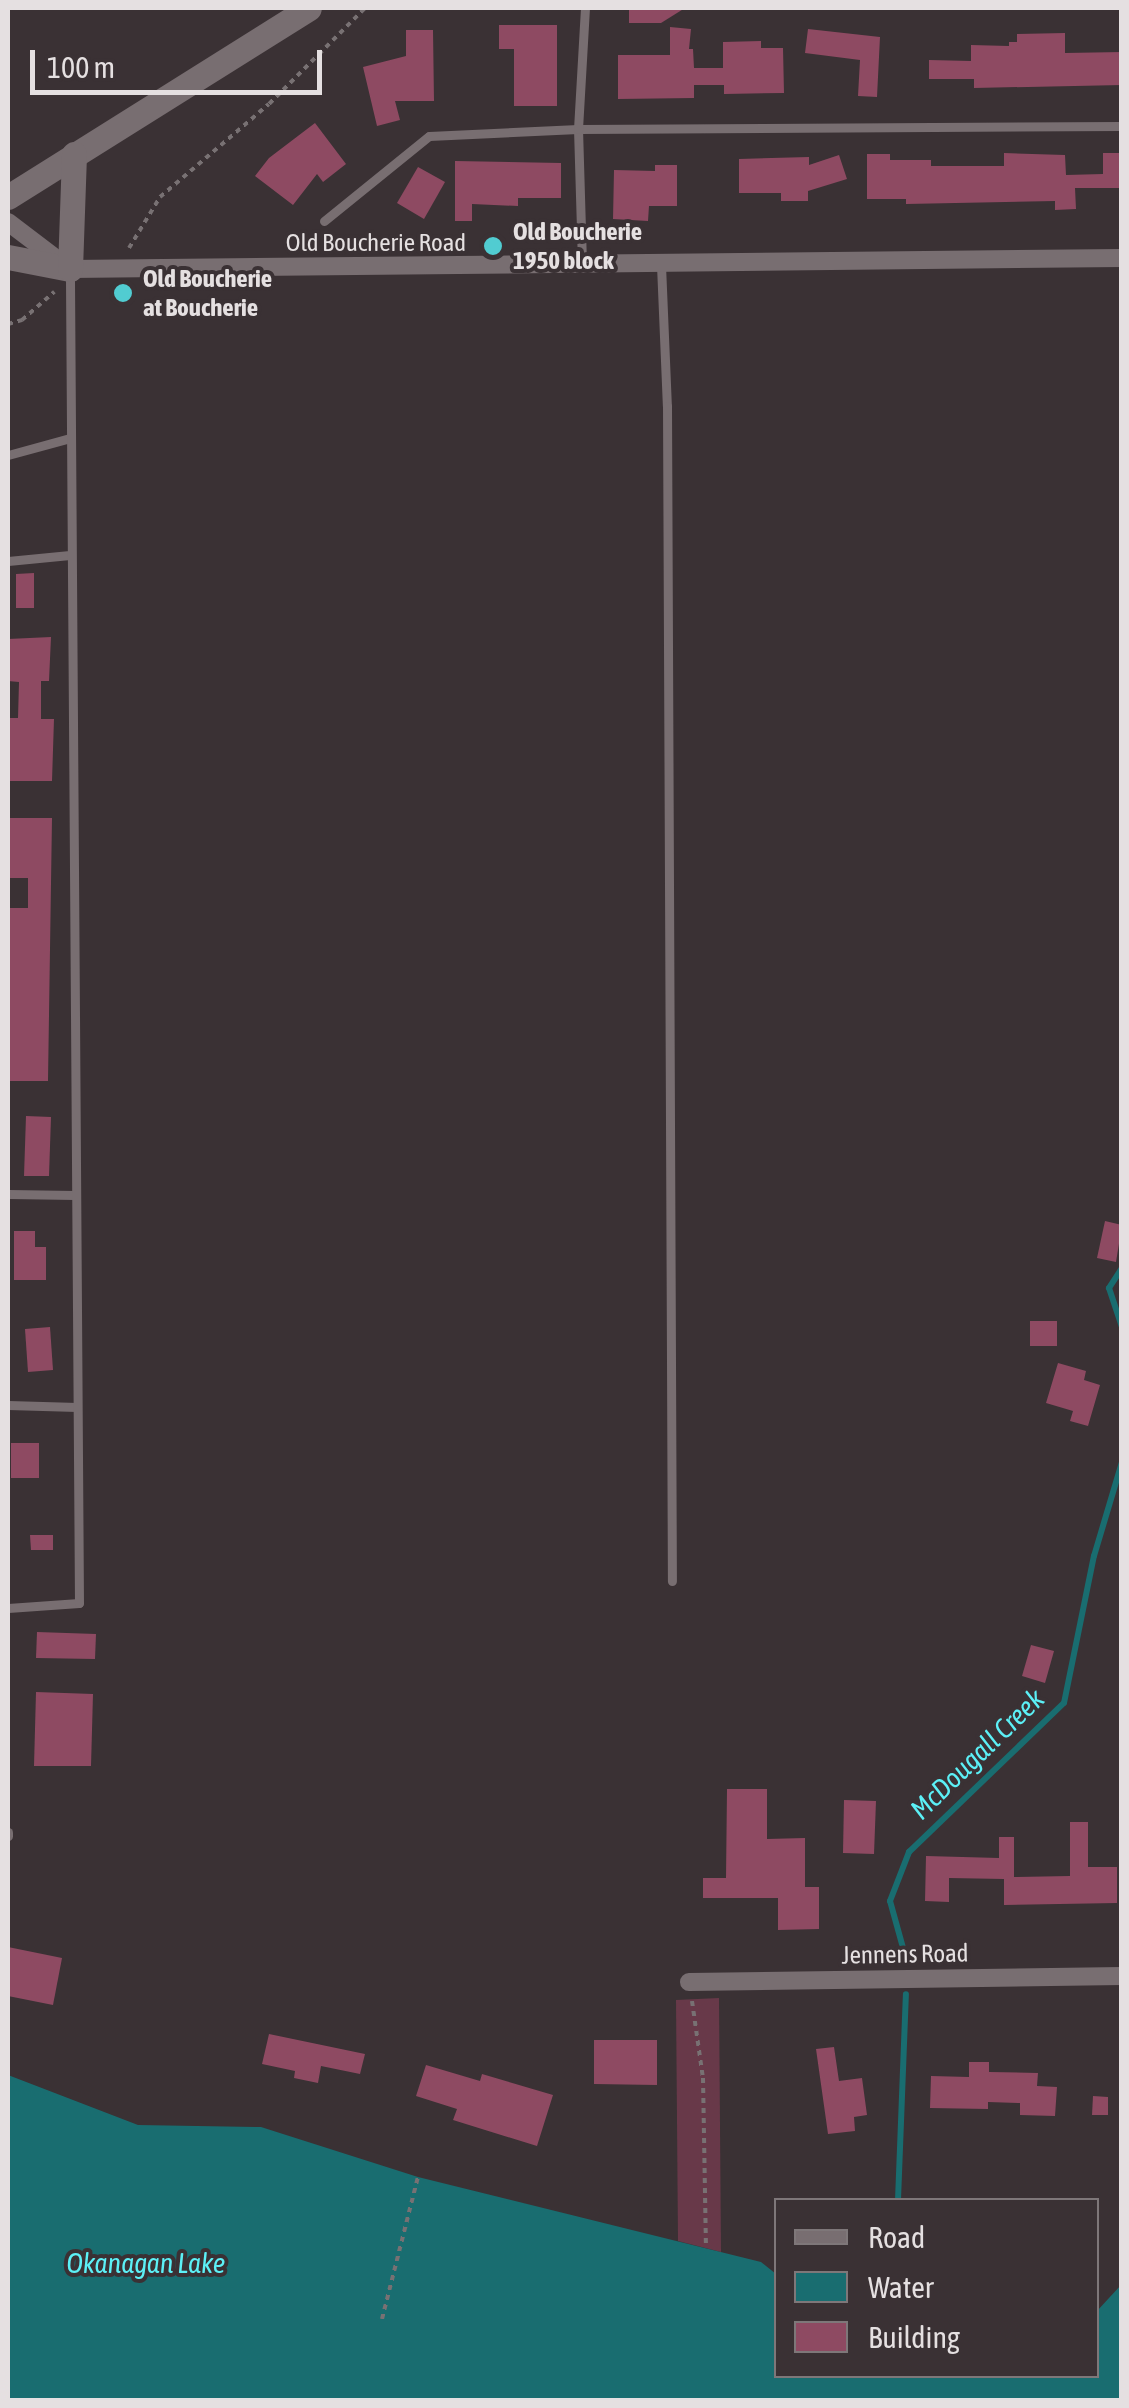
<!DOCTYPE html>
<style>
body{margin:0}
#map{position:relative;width:1129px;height:2408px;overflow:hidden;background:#3a3134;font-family:"Asap Condensed",sans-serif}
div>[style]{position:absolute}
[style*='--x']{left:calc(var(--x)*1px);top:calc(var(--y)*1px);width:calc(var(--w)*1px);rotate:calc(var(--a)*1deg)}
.green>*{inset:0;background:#683949}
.water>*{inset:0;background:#196d70}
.stream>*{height:6px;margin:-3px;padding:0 3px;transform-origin:3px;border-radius:3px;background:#196d70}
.building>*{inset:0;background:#8e4a62}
.path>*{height:4px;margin-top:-2px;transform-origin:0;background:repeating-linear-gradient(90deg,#787173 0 5px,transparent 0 10px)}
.service>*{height:9px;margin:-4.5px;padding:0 4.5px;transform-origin:4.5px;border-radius:4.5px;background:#786e71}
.minor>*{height:18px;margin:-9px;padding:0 9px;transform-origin:9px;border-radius:9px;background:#786e71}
.secondary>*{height:25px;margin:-12.5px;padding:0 12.5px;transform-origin:12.5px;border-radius:12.5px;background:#786e71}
.dots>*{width:28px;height:28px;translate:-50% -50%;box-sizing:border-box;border:5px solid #3a3134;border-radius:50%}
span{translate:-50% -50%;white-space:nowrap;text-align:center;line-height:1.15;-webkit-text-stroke:8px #3a3134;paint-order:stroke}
.poi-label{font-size:25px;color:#e5e0e1;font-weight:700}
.left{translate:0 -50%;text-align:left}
.street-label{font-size:25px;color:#e5e0e1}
.water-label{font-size:28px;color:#5cf0f6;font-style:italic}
.frame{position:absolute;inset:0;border:10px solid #e5e0e1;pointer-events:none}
.legend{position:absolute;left:774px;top:2198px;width:325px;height:180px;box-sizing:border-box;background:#3a3134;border:2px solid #7e7779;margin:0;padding:12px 18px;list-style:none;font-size:30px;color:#e5e0e1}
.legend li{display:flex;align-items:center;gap:20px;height:50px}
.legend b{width:50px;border:2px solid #7e7779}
.scale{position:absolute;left:30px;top:50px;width:292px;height:45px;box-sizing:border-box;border:5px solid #e5e0e1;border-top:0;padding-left:12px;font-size:30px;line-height:35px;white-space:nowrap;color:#e5e0e1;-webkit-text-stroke:8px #3a3134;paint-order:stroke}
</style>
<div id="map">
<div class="green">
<i style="clip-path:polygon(719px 1998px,721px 2252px,678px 2241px,676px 2000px)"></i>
</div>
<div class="water">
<i style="clip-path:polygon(8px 2075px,138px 2125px,261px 2127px,418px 2177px,761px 2262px,776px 2274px,776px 2376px,1096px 2376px,1097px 2311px,1121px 2285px,1121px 2400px,8px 2400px)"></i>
</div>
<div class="stream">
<i style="--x:1122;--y:1268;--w:24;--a:123"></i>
<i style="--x:1109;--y:1288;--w:41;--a:71.6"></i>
<i style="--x:905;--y:1955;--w:56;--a:-105.5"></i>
<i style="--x:890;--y:1901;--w:53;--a:-68.8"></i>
<i style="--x:909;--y:1852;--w:215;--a:-43.9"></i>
<i style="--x:1064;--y:1703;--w:150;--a:-78.5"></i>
<i style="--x:1094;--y:1556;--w:98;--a:-73.4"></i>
<i style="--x:898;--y:2200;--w:206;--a:-87.8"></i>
</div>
<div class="building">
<i style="clip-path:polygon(629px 8px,685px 8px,661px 23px,629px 23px)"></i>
<i style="clip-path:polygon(499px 25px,557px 25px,557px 106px,514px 106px,514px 49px,499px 49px)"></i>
<i style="clip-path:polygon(670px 27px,691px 29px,689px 49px,693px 49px,694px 68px,723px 68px,723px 42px,761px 41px,761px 48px,783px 48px,784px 93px,724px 94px,724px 85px,694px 85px,694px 98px,618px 99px,618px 55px,670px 55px)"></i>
<i style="clip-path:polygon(808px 29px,880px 37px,877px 97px,858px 96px,860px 60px,805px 53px)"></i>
<i style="clip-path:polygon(406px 30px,433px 30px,434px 101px,395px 101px,400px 120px,377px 126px,363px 67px,406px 56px)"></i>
<i style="clip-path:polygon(1065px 33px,1065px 53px,1122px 52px,1122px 85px,974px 88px,974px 79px,929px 79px,929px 60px,971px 61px,971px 45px,1009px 46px,1009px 42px,1017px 42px,1017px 34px)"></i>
<i style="clip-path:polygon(315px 123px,346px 164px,323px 182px,317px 174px,293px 205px,255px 176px,269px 158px)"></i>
<i style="clip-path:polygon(1004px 153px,1065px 155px,1066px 175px,1103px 174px,1103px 153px,1122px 153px,1122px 188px,1075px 188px,1076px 209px,1055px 210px,1055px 201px,906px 204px,906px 199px,867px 199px,867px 154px,890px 154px,890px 160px,931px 160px,931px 166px,1004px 166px)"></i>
<i style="clip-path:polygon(839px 155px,847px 179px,808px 191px,808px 201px,781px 201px,781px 193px,739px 193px,739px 159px,809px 157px,809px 165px)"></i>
<i style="clip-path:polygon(455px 161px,561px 163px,561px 198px,518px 198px,518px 206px,472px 204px,472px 221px,455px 221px)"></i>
<i style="clip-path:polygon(655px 165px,677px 165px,677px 206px,649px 206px,648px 221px,613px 219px,614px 170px,655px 171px)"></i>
<i style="clip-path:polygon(418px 167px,445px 182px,424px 219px,397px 203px)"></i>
<i style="clip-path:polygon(34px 573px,34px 608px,16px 608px,16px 574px)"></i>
<i style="clip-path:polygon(51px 637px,49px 681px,41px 681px,41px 719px,54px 719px,52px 781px,8px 781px,8px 718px,18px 718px,19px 682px,8px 681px,8px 639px)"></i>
<i style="clip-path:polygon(10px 818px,52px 818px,48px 1081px,8px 1081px,8px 908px,28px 908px,28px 878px,9px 878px)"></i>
<i style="clip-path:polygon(26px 1116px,51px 1117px,49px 1176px,24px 1176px)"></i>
<i style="clip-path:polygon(1105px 1221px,1122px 1225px,1116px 1262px,1097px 1258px)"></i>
<i style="clip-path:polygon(14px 1231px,35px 1231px,35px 1247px,46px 1247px,46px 1280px,14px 1280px)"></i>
<i style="clip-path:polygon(1030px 1321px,1057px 1321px,1057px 1346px,1030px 1346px)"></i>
<i style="clip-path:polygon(50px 1327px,53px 1370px,28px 1372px,25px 1329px)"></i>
<i style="clip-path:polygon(1058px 1363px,1086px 1371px,1084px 1380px,1100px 1385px,1088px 1426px,1070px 1421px,1073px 1411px,1046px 1403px)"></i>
<i style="clip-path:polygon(11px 1443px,39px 1443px,39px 1478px,11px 1478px)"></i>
<i style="clip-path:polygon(30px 1535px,53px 1535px,53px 1550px,31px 1550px)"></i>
<i style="clip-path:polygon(37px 1632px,96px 1634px,95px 1659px,36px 1658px)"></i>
<i style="clip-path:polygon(1031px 1645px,1054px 1651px,1045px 1683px,1022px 1676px)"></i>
<i style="clip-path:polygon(36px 1692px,93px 1694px,91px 1766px,34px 1766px)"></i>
<i style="clip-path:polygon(727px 1789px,767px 1789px,767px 1839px,805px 1838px,805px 1887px,819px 1887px,819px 1929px,778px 1930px,778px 1898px,703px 1898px,703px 1878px,726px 1878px)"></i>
<i style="clip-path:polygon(844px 1800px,876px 1801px,874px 1854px,843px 1853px)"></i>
<i style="clip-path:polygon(1070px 1822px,1088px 1822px,1088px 1867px,1117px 1867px,1117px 1903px,1004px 1905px,1004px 1879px,949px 1878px,949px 1902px,925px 1901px,926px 1856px,999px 1858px,999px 1837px,1014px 1837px,1014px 1877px,1070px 1876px)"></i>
<i style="clip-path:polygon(8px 1947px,62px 1958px,53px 2005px,8px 1996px)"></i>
<i style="clip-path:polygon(269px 2034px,365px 2054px,360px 2074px,321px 2066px,318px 2083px,294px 2078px,295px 2071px,262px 2064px)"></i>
<i style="clip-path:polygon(594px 2040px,657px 2040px,657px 2085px,594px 2084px)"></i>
<i style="clip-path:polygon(834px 2047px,839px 2081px,862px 2078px,867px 2115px,854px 2117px,855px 2131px,828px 2134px,816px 2049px)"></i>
<i style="clip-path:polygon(969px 2062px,989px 2062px,989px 2072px,1038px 2073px,1037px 2086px,1057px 2087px,1055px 2116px,1020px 2115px,1020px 2103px,988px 2102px,988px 2109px,930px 2108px,931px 2076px,969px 2077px)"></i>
<i style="clip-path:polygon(426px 2065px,480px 2081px,482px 2074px,553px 2095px,537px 2146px,453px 2120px,457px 2109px,416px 2096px)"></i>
<i style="clip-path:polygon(1093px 2096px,1108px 2097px,1108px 2115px,1092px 2115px)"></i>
</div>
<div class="path">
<i style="--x:129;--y:248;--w:60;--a:-58.7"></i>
<i style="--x:160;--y:197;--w:143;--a:-40.5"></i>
<i style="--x:269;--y:104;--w:136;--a:-45"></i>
<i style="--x:8;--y:324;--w:15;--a:-16"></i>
<i style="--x:22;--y:320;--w:43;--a:-41.2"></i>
<i style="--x:692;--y:2001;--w:78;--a:81.9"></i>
<i style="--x:703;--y:2078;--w:170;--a:89"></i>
<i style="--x:382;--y:2319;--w:146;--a:-75.8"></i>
</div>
<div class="service">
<i style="--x:324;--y:221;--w:135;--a:-39"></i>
<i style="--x:429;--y:136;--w:149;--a:-2.7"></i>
<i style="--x:578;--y:129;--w:544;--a:-0.32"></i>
<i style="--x:582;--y:263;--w:134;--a:-91.7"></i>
<i style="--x:578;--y:129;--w:121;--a:-86.7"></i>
<i style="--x:661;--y:265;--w:141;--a:87.6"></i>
<i style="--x:667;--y:406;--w:1175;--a:89.76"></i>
<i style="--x:8;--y:455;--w:64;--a:-15.3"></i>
<i style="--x:8;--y:561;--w:62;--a:-5.5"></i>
<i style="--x:8;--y:1194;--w:67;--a:0.9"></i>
<i style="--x:8;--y:1405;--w:69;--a:1.7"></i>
<i style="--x:8;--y:1608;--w:71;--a:-4"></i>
<i style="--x:79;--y:1603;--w:1331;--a:-90.39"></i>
<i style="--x:8;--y:1832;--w:4;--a:90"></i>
</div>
<div class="minor">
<i style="--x:8;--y:222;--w:78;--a:37.2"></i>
<i style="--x:70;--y:269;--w:1052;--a:-0.6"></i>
<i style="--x:689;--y:1982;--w:433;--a:-0.8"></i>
</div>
<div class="secondary">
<i style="--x:8;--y:197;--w:355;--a:-32.1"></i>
<i style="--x:8;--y:257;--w:63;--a:11"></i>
<i style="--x:70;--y:269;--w:115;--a:-88"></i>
</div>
<div class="dots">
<i style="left:493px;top:246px;background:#51ccd1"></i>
<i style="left:123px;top:293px;background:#51ccd1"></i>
</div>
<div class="poi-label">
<span class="left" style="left:513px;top:246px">Old Boucherie<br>1950 block</span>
<span class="left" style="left:143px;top:293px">Old Boucherie<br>at Boucherie</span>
</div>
<div class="street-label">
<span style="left:376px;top:242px">Old Boucherie Road</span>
<span style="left:905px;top:1954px;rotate:-1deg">Jennens Road</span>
</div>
<div class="water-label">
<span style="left:977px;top:1754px;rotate:-44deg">McDougall Creek</span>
<span style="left:146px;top:2263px">Okanagan Lake</span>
</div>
<div class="frame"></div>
<ul class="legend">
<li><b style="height:12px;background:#786e71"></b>Road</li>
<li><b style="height:28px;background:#196d70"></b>Water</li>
<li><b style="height:28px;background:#8e4a62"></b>Building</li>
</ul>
<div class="scale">100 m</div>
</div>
